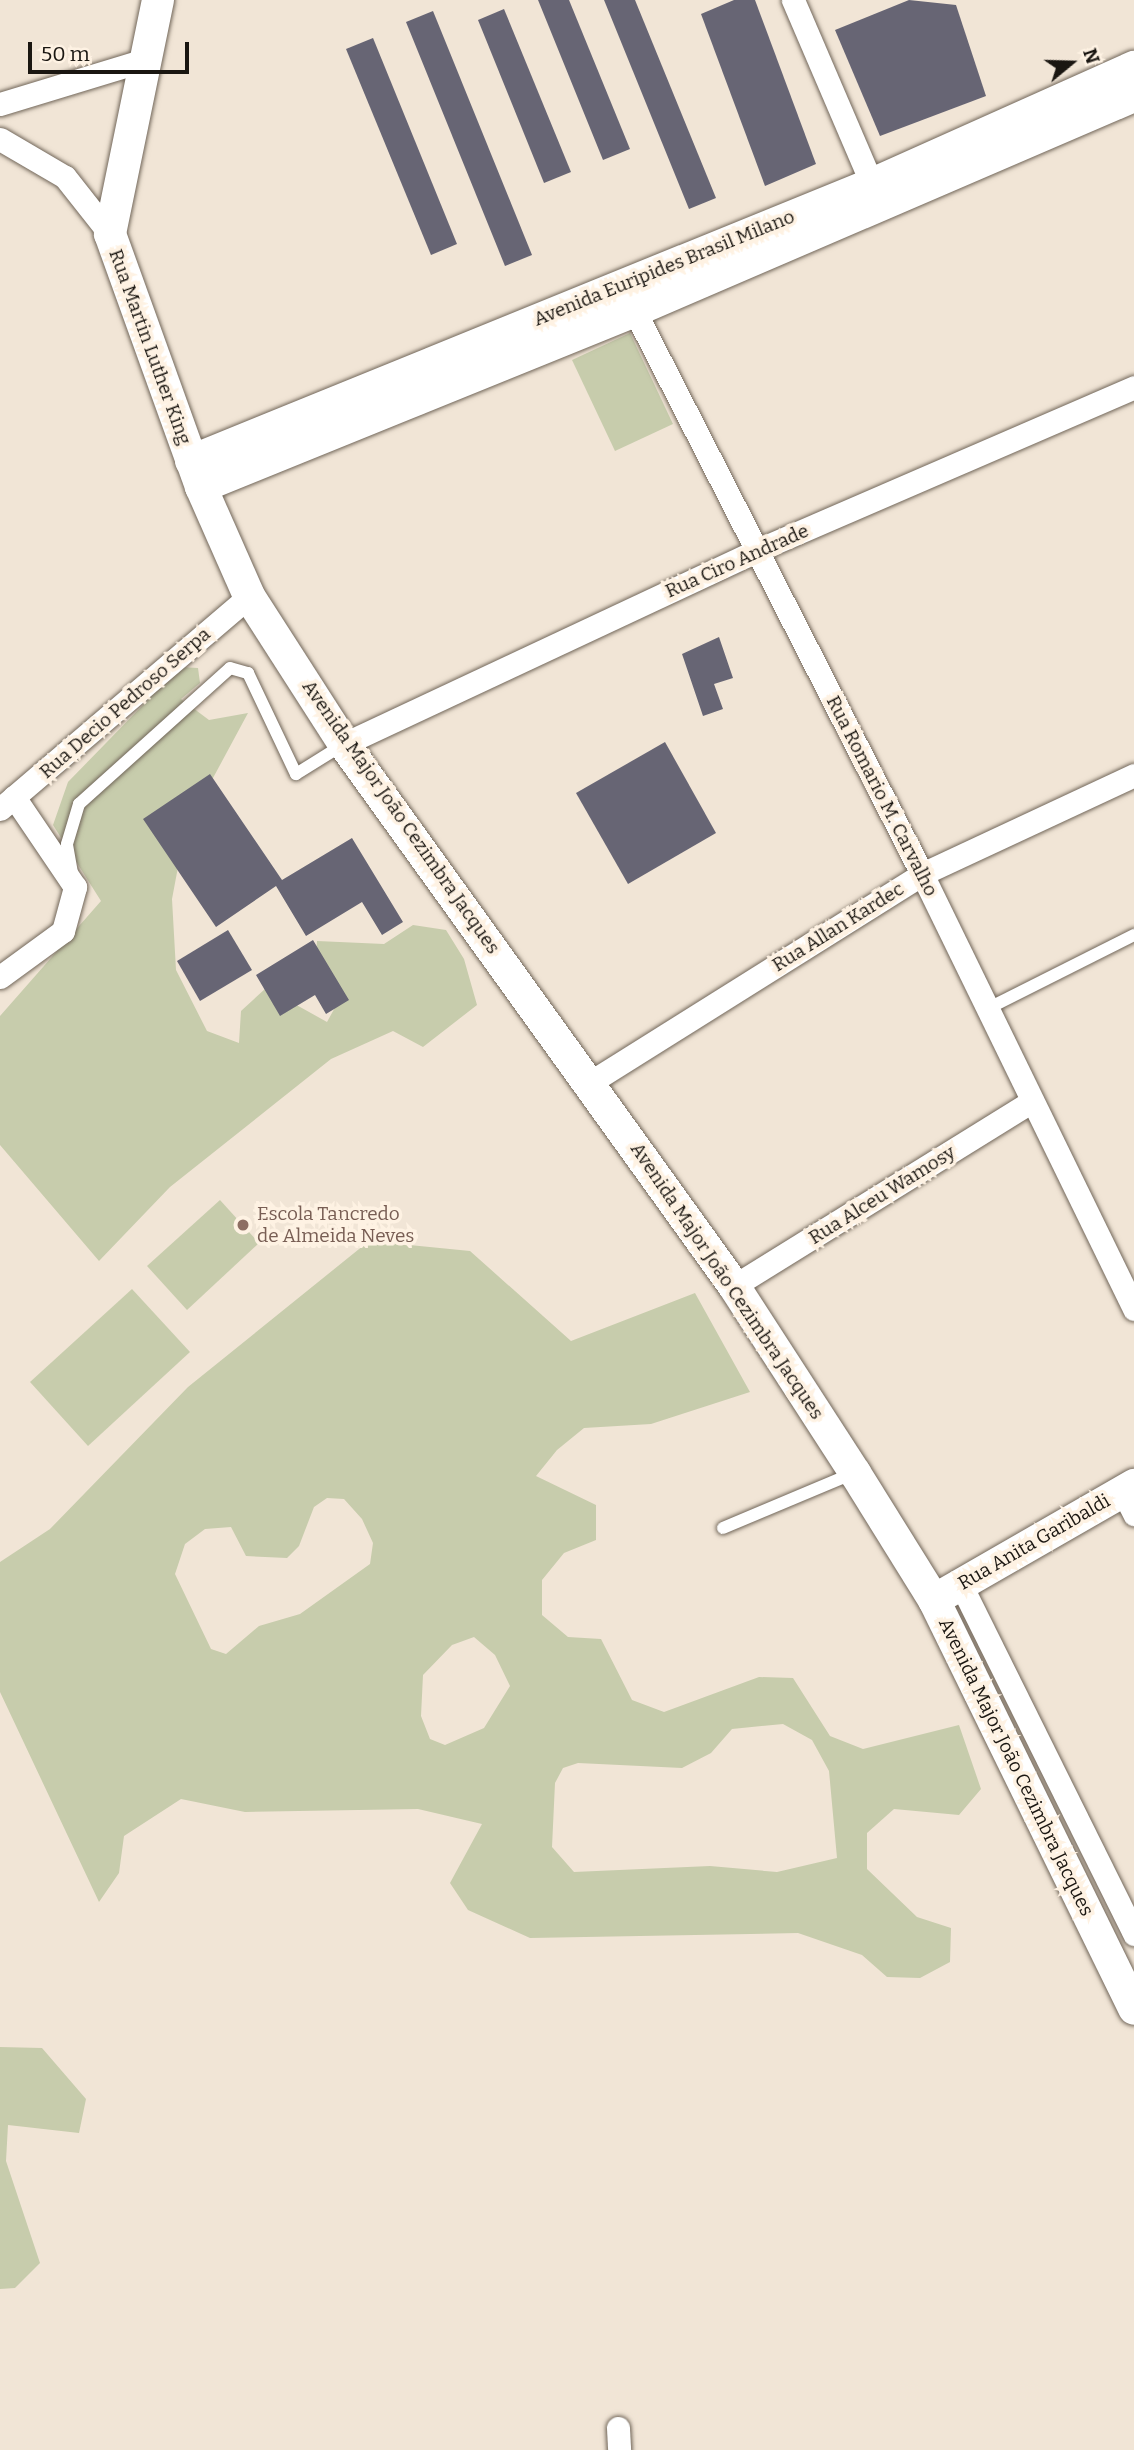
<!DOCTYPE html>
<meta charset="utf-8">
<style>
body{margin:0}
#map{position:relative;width:1134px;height:2450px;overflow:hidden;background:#f1e5d6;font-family:Bitter,serif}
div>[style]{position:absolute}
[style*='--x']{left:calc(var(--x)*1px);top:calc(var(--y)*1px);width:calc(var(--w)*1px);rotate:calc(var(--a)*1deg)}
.green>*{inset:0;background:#c7ccac}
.building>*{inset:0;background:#676574}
.roads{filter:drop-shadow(0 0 2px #716659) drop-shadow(0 0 2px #716659)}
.lane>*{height:12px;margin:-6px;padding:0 6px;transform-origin:6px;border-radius:6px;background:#fff}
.street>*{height:23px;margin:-11.5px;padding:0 11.5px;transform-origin:11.5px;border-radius:11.5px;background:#fff}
.secondary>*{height:32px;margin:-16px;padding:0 16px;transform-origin:16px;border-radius:16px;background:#fff}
.dots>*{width:19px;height:19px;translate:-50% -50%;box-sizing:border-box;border:4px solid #fef2e3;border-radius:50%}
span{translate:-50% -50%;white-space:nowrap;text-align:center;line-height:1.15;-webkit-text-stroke:7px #fef2e3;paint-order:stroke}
.street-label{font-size:19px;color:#1a1611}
.education-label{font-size:19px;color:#785e54}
.left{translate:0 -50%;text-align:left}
.north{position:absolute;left:1036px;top:28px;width:70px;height:70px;-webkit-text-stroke:5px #fef2e3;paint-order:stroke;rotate:71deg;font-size:19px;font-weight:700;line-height:28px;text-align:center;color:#1a1611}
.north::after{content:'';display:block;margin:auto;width:24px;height:32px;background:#1a1611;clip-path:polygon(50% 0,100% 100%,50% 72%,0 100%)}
.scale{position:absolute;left:28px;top:42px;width:161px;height:32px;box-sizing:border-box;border:4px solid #1a1611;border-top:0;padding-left:9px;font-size:21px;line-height:24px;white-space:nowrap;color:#1a1611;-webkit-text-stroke:5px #fef2e3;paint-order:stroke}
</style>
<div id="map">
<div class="green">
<i style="clip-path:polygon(630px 333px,673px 424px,615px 451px,572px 360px)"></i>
<i style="clip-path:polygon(180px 667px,198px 668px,200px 683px,181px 699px,209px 720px,248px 713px,185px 830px,172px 899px,176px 970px,207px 1031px,239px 1043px,241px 1011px,266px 988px,327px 1022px,343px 993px,315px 973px,317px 941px,384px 944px,413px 925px,446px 930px,464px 959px,477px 1005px,423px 1047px,393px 1031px,331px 1059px,170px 1187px,99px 1261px,0 1145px,0 1016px,101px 901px,53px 825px,68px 782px)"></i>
<i style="clip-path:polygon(220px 1200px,259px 1243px,187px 1310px,147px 1266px)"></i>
<i style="clip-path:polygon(evenodd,369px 1241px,470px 1251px,571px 1341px,695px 1293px,750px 1392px,651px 1424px,584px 1428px,557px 1450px,536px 1476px,596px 1505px,596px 1540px,564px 1553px,542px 1580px,542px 1615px,568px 1637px,601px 1639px,632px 1700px,664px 1712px,759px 1677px,793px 1678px,830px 1736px,863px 1749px,959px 1725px,981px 1789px,959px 1815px,894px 1809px,867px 1833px,867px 1869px,917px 1917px,951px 1928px,950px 1962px,920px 1978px,887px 1977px,862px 1955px,798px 1933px,530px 1938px,468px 1910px,450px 1883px,482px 1824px,418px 1809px,245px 1812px,181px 1799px,124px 1836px,119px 1873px,99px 1902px,0 1692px,0 1562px,50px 1529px,188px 1387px,369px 1241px,327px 1498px,344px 1499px,362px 1519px,373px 1543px,370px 1564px,300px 1614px,259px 1626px,226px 1654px,211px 1649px,175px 1574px,185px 1544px,205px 1529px,231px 1527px,246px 1556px,287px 1558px,299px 1546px,314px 1507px,327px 1498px,369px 1241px,474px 1637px,495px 1655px,510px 1686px,484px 1728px,445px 1745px,430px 1739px,421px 1716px,423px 1675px,452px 1645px,474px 1637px,369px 1241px,783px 1724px,812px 1740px,829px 1771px,837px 1858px,777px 1872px,710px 1866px,574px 1872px,552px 1847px,555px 1783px,563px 1768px,578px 1763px,682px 1768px,711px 1753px,732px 1729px,783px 1724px)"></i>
<i style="clip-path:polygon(132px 1289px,190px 1352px,88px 1446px,30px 1382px)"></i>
<i style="clip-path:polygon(0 2047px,42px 2048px,86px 2099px,79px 2133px,8px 2125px,6px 2161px,40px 2263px,15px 2288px,0 2289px)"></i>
</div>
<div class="building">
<i style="clip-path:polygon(538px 0,569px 0,630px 149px,603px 160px)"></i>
<i style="clip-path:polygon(604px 0,635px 0,716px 198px,689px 209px)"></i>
<i style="clip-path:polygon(734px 0,755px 0,816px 164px,765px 186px,701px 14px)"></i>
<i style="clip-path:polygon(909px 0,956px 5px,986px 96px,880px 136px,835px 30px)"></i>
<i style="clip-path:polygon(504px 9px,571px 172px,544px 183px,478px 20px)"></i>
<i style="clip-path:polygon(433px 11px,532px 255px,505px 266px,406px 22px)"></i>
<i style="clip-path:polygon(373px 38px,457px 244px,431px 255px,346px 49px)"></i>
<i style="clip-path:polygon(719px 637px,733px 678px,714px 684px,723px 709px,703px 716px,682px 654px)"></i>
<i style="clip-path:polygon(665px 742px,716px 833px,628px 884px,576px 793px)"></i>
<i style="clip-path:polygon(210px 774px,282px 880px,352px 838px,403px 922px,382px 935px,362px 902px,306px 936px,276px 886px,216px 927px,143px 819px)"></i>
<i style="clip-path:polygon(228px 930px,252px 970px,200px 1001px,177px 961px)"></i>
<i style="clip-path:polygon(313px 940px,349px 1000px,326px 1014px,315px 995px,280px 1016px,256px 975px)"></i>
</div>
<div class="roads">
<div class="lane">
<i style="--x:72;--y:873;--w:29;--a:-100"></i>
<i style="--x:67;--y:844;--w:42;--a:-73.3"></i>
<i style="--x:79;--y:804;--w:203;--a:-42"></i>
<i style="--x:230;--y:668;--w:19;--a:16"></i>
<i style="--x:248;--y:673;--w:112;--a:64.6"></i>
<i style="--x:296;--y:774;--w:57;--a:-32"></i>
<i style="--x:987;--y:1009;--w:165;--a:-26.7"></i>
<i style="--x:723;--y:1528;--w:142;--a:-22.8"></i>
</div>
<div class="street">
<i style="--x:793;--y:0;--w:200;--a:66.8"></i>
<i style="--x:0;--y:104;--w:152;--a:-16.9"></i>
<i style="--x:0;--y:139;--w:75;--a:30.3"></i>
<i style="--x:65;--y:177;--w:73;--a:51.7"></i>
<i style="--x:628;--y:298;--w:647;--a:62.96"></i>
<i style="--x:922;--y:874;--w:484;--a:64"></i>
<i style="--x:344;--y:744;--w:457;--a:-25.1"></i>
<i style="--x:758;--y:550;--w:410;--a:-23.4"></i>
<i style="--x:0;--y:809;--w:328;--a:-40.5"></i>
<i style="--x:0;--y:977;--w:78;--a:-36.1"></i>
<i style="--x:63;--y:931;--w:46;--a:-74.7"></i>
<i style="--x:75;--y:887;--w:109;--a:-124.1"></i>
<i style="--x:591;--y:1082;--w:391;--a:-32.1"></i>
<i style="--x:922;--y:874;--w:234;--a:-25"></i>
<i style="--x:734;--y:1286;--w:347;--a:-31.8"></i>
<i style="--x:1123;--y:1492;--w:25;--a:63"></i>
<i style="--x:960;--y:1583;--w:392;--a:63.6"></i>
<i style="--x:618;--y:2428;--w:22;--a:87"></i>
</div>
<div class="secondary">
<i style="--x:158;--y:0;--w:239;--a:101.6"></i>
<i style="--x:110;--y:234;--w:269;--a:70.2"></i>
<i style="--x:201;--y:487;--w:119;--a:66.2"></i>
<i style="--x:249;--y:596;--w:176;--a:57.3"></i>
<i style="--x:344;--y:744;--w:668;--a:54.26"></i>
<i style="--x:734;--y:1286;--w:223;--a:57.1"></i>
<i style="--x:855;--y:1473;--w:150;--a:58.1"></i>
<i style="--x:934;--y:1600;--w:455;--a:63.9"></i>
<i style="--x:191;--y:461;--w:735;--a:-22.13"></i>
<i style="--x:872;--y:184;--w:287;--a:-24.1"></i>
<i style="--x:201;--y:487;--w:467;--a:-22.1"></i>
<i style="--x:634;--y:311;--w:544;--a:-23.27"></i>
<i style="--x:934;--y:1600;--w:231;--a:-29.9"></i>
</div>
</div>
<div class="dots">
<i style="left:243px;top:1225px;background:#8d6e63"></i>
</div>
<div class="street-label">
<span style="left:664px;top:268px;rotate:-22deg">Avenida Euripides Brasil Milano</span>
<span style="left:150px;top:347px;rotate:70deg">Rua Martin Luther King</span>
<span style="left:737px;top:561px;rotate:-24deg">Rua Ciro Andrade</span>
<span style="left:125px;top:703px;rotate:-41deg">Rua Decio Pedroso Serpa</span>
<span style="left:882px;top:796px;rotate:63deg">Rua Romario M. Carvalho</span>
<span style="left:401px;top:817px;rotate:55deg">Avenida Major João Cezimbra Jacques</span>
<span style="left:838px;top:927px;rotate:-32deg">Rua Allan Kardec</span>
<span style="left:882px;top:1195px;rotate:-32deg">Rua Alceu Wamosy</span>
<span style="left:727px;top:1281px;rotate:56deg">Avenida Major João Cezimbra Jacques</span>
<span style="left:1034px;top:1542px;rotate:-30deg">Rua Anita Garibaldi</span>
<span style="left:1016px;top:1767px;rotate:64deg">Avenida Major João Cezimbra Jacques</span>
</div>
<div class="education-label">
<span class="left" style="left:257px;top:1225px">Escola Tancredo<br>de Almeida Neves</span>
</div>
<div class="north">N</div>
<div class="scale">50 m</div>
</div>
